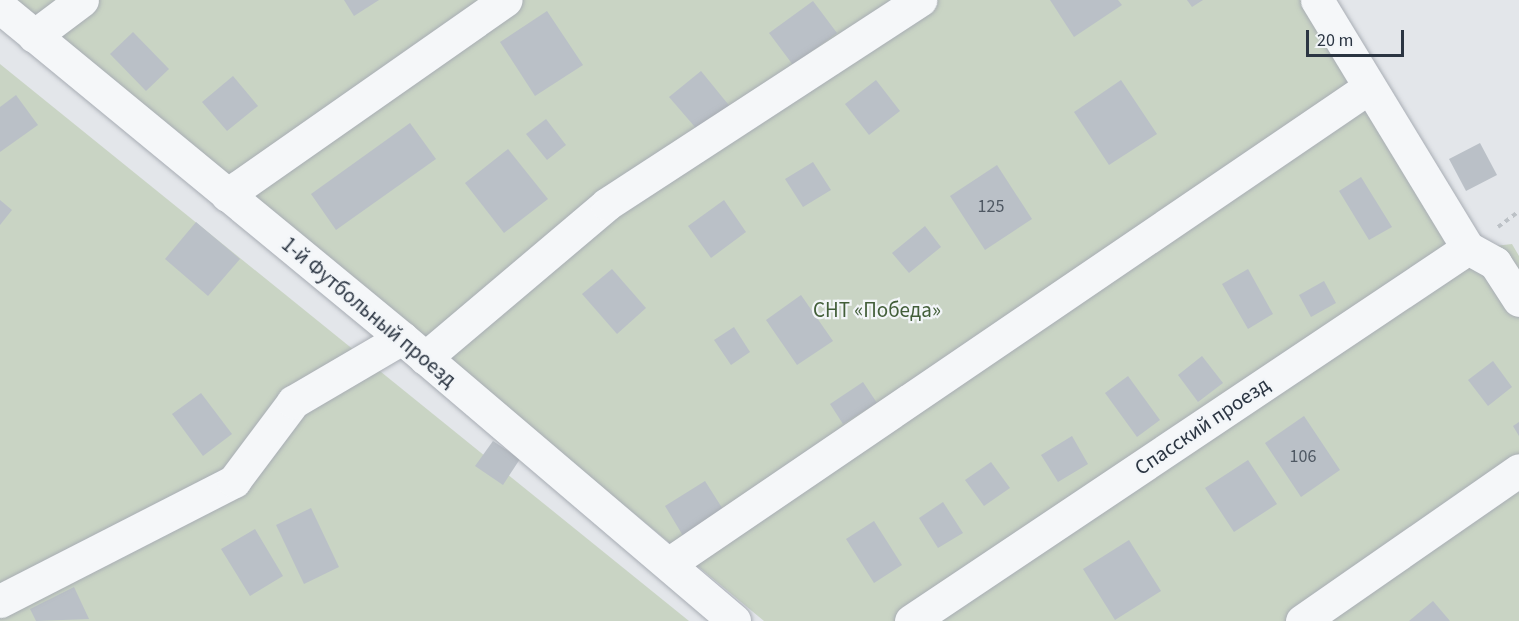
<!DOCTYPE html>
<meta charset="utf-8">
<style>
body{margin:0}
#map{position:relative;width:1519px;height:621px;overflow:hidden;background:#e3e6ea;font-family:"Source Sans 3",sans-serif}
div>[style]{position:absolute}
[style*='--x']{left:calc(var(--x)*1px);top:calc(var(--y)*1px);width:calc(var(--w)*1px);rotate:calc(var(--a)*1deg)}
.green>*{inset:0;background:#c9d4c4}
.building>*{inset:0;background:#bac0c7}
.path>*{height:4px;margin-top:-2px;transform-origin:0;background:repeating-linear-gradient(90deg,#bcc1c6 0 4.5px,transparent 0 9px)}
.roads{filter:drop-shadow(0 0 2px #a8adb4) drop-shadow(0 0 2px #a8adb4)}
.minor>*{height:33px;margin:-16.5px;padding:0 16.5px;transform-origin:16.5px;border-radius:16.5px;background:#f5f7f9}
span{translate:-50% -50%;white-space:nowrap;text-align:center;line-height:1.15;-webkit-text-stroke:4.5px #f2f5f8;paint-order:stroke}
.number-label{font-size:18px;color:#4f5863}
.number-label span{-webkit-text-stroke-width:0}
.park-label{font-size:21px;color:#425e39}
.street-label{font-size:21px;color:#2b3542}
.scale{position:absolute;left:1306px;top:30px;width:98px;height:27px;box-sizing:border-box;border:3px solid #2b3542;border-top:0;padding-left:8px;font-size:18px;line-height:21px;white-space:nowrap;color:#2b3542;-webkit-text-stroke:4px #f2f5f8;paint-order:stroke}
</style>
<div id="map">
<div class="green">
<i style="clip-path:polygon(13px 0,1333px 0,1477px 248px,1512px 244px,1519px 256px,1519px 621px,764px 621px)"></i>
<i style="clip-path:polygon(0 64px,689px 621px,0 621px)"></i>
</div>
<div class="building">
<i style="clip-path:polygon(344px 0,379px 0,354px 16px)"></i>
<i style="clip-path:polygon(1050px 0,1118px 0,1122px 5px,1074px 37px)"></i>
<i style="clip-path:polygon(1187px 0,1203px 0,1192px 7px)"></i>
<i style="clip-path:polygon(813px 1px,837px 33px,793px 65px,769px 33px)"></i>
<i style="clip-path:polygon(547px 11px,583px 65px,535px 96px,500px 42px)"></i>
<i style="clip-path:polygon(133px 32px,169px 69px,146px 91px,110px 54px)"></i>
<i style="clip-path:polygon(701px 71px,732px 109px,701px 134px,669px 97px)"></i>
<i style="clip-path:polygon(233px 76px,258px 106px,227px 131px,202px 102px)"></i>
<i style="clip-path:polygon(876px 80px,900px 111px,869px 135px,845px 104px)"></i>
<i style="clip-path:polygon(1121px 80px,1157px 134px,1109px 165px,1074px 112px)"></i>
<i style="clip-path:polygon(16px 95px,38px 125px,0 152px,0 107px)"></i>
<i style="clip-path:polygon(546px 119px,566px 145px,547px 160px,526px 134px)"></i>
<i style="clip-path:polygon(410px 123px,436px 159px,336px 230px,311px 194px)"></i>
<i style="clip-path:polygon(1480px 143px,1497px 175px,1466px 191px,1449px 159px)"></i>
<i style="clip-path:polygon(508px 149px,548px 199px,504px 233px,465px 183px)"></i>
<i style="clip-path:polygon(813px 162px,831px 190px,803px 207px,785px 179px)"></i>
<i style="clip-path:polygon(997px 165px,1032px 219px,985px 250px,950px 196px)"></i>
<i style="clip-path:polygon(1361px 177px,1392px 227px,1369px 240px,1339px 191px)"></i>
<i style="clip-path:polygon(0 200px,12px 210px,0 225px)"></i>
<i style="clip-path:polygon(724px 200px,746px 232px,711px 258px,688px 226px)"></i>
<i style="clip-path:polygon(196px 222px,240px 259px,208px 296px,165px 259px)"></i>
<i style="clip-path:polygon(925px 226px,941px 247px,909px 273px,892px 253px)"></i>
<i style="clip-path:polygon(612px 269px,646px 308px,617px 334px,582px 294px)"></i>
<i style="clip-path:polygon(1248px 269px,1273px 314px,1248px 329px,1222px 284px)"></i>
<i style="clip-path:polygon(1324px 281px,1336px 303px,1311px 317px,1299px 295px)"></i>
<i style="clip-path:polygon(801px 295px,833px 341px,797px 365px,766px 320px)"></i>
<i style="clip-path:polygon(734px 327px,750px 352px,731px 365px,714px 340px)"></i>
<i style="clip-path:polygon(1202px 356px,1223px 383px,1198px 402px,1178px 375px)"></i>
<i style="clip-path:polygon(1493px 361px,1512px 387px,1488px 406px,1468px 380px)"></i>
<i style="clip-path:polygon(1128px 376px,1160px 420px,1137px 437px,1105px 393px)"></i>
<i style="clip-path:polygon(863px 382px,877px 403px,843px 424px,830px 404px)"></i>
<i style="clip-path:polygon(201px 393px,232px 434px,203px 456px,172px 414px)"></i>
<i style="clip-path:polygon(1304px 416px,1340px 470px,1301px 497px,1265px 443px)"></i>
<i style="clip-path:polygon(1519px 422px,1519px 436px,1513px 426px)"></i>
<i style="clip-path:polygon(1072px 436px,1088px 464px,1058px 482px,1041px 455px)"></i>
<i style="clip-path:polygon(493px 441px,520px 459px,503px 485px,475px 466px)"></i>
<i style="clip-path:polygon(1248px 460px,1277px 504px,1234px 532px,1205px 488px)"></i>
<i style="clip-path:polygon(991px 462px,1010px 488px,984px 506px,965px 480px)"></i>
<i style="clip-path:polygon(705px 481px,726px 514px,685px 539px,665px 506px)"></i>
<i style="clip-path:polygon(943px 502px,963px 533px,938px 548px,919px 518px)"></i>
<i style="clip-path:polygon(311px 508px,339px 567px,304px 584px,276px 525px)"></i>
<i style="clip-path:polygon(874px 521px,902px 565px,874px 583px,846px 539px)"></i>
<i style="clip-path:polygon(255px 529px,283px 576px,250px 596px,221px 549px)"></i>
<i style="clip-path:polygon(1129px 540px,1161px 591px,1115px 620px,1083px 569px)"></i>
<i style="clip-path:polygon(74px 587px,89px 619px,36px 621px,30px 609px)"></i>
<i style="clip-path:polygon(1433px 601px,1450px 621px,1409px 621px)"></i>
</div>
<div class="path">
<i style="--x:1498;--y:227;--w:26;--a:-37"></i>
</div>
<div class="roads">
<div class="minor">
<i style="--x:1317;--y:0;--w:290;--a:58.7"></i>
<i style="--x:0;--y:7;--w:521;--a:39.47"></i>
<i style="--x:402;--y:338;--w:436;--a:40.4"></i>
<i style="--x:34;--y:36;--w:60;--a:-36.9"></i>
<i style="--x:227;--y:195;--w:340;--a:-35"></i>
<i style="--x:425;--y:358;--w:238;--a:-40.2"></i>
<i style="--x:607;--y:204;--w:374;--a:-33.1"></i>
<i style="--x:670;--y:563;--w:844;--a:-34.24"></i>
<i style="--x:0;--y:601;--w:263;--a:-27.1"></i>
<i style="--x:234;--y:481;--w:99;--a:-53.2"></i>
<i style="--x:293;--y:402;--w:126;--a:-30.4"></i>
<i style="--x:911;--y:621;--w:670;--a:-33.81"></i>
<i style="--x:1468;--y:248;--w:31;--a:29"></i>
<i style="--x:1495;--y:263;--w:44;--a:57"></i>
<i style="--x:1302;--y:621;--w:264;--a:-34.8"></i>
</div>
</div>
<div class="number-label">
<span style="left:991px;top:207px">125</span>
<span style="left:1303px;top:457px">106</span>
</div>
<div class="park-label">
<span style="left:877px;top:310px">СНТ «Победа»</span>
</div>
<div class="street-label">
<span style="left:369px;top:312px;rotate:40deg">1-й Футбольный проезд</span>
<span style="left:1202px;top:426px;rotate:-34deg">Спасский проезд</span>
</div>
<div class="scale">20 m</div>
</div>
